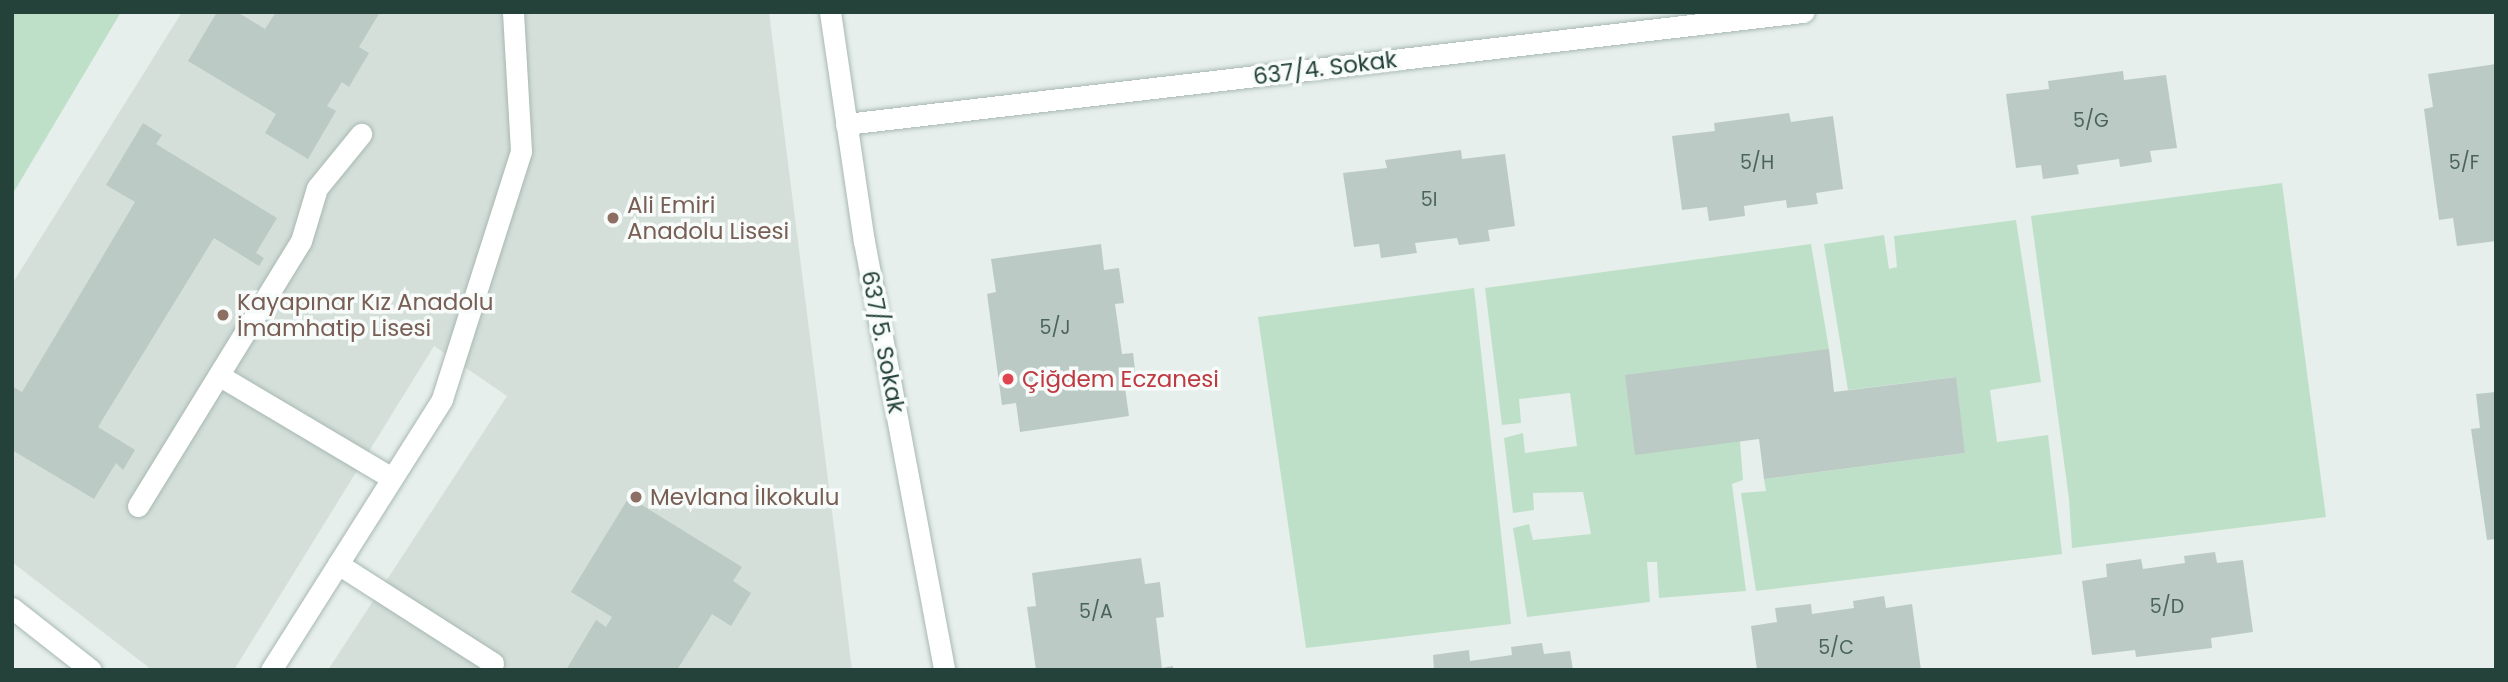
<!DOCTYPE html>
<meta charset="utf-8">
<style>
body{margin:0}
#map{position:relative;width:2508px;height:682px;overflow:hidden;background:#e6efeb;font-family:Poppins,sans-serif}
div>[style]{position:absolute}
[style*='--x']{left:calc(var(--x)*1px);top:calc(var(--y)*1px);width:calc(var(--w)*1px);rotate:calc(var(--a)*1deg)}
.built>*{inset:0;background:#d4dfda}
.green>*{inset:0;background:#bfe0c8}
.building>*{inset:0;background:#bbcac4}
.roads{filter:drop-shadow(0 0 2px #a8b8b2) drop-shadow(0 0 2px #a8b8b2)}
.lane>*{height:21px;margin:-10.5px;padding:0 10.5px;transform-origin:10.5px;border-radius:10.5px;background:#fff}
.street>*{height:21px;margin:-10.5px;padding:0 10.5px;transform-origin:10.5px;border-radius:10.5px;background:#fff}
.dots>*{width:19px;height:19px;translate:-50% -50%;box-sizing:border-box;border:4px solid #f7fbf9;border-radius:50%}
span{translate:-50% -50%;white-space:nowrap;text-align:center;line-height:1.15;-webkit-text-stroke:7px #f7fbf9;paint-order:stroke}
.number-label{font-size:19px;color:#4a645c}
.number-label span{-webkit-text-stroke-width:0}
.street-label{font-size:23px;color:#24423a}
.education-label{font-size:23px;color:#785e54}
.left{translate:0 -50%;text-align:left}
.health-label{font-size:23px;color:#be3a42}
.frame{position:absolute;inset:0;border:14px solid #24423a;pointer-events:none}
</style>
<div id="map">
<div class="built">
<i style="clip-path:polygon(182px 12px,769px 12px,852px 670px,328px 670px,507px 396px,434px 346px,234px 670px,152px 670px,12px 562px,12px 284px)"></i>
</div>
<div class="green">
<i style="clip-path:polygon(12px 12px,121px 12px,12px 195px)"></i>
<i style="clip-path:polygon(2282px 183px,2326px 517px,2072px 548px,2069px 499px,2031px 216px)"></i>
<i style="clip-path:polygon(2016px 220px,2041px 382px,1990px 390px,1997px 442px,2048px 435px,2062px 554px,1756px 591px,1741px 493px,1766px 491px,1764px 479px,1965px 453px,1955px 377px,1848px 390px,1824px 244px,1884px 235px,1889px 269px,1897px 267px,1894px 236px)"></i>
<i style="clip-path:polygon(1811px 244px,1829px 349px,1740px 441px,1743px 480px,1732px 484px,1746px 591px,1659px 598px,1657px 562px,1647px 562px,1650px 602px,1527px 617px,1513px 528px,1529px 524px,1533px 540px,1591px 534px,1583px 492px,1533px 493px,1534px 510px,1513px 513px,1504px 438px,1523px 433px,1525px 453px,1577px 446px,1570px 393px,1519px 399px,1521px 423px,1502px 425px,1485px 288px)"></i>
<i style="clip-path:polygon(1474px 288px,1511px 624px,1306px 648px,1258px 317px)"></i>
</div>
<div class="building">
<i style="clip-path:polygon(217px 12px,237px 12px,265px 29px,276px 12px,380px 12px,359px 47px,369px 53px,349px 87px,342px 82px,327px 106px,336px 111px,308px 159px,265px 133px,276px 114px,188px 61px)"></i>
<i style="clip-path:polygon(2496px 64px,2496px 241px,2457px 246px,2453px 218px,2439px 220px,2424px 109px,2433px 107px,2428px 74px)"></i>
<i style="clip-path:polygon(2123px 71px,2124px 80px,2166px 75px,2177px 148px,2150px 151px,2152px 162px,2120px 167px,2119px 159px,2077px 165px,2079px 174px,2043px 179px,2041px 165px,2016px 168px,2006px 94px,2049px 89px,2048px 81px)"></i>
<i style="clip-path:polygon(1789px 113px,1791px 122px,1833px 116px,1843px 189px,1816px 193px,1818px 204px,1787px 208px,1786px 200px,1744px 206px,1745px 216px,1709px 221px,1707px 207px,1682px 210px,1672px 136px,1715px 131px,1714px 123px)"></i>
<i style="clip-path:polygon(143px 123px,162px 135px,156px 144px,277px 218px,256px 253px,264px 258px,259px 266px,214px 238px,98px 427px,135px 450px,123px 470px,116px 463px,94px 499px,12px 450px,12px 386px,22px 392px,135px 202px,106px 185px)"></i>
<i style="clip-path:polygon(1461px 150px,1462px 159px,1505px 154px,1515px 226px,1488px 230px,1490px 241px,1459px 245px,1457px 238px,1415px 243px,1417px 253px,1381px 258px,1379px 244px,1354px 247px,1343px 173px,1387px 168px,1385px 160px)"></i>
<i style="clip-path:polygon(1101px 244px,1104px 270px,1119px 268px,1124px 303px,1115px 304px,1122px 354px,1133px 353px,1137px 386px,1125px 388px,1129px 416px,1020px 432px,1016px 403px,1002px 405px,987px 294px,996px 292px,991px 259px)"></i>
<i style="clip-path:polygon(1829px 349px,1834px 392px,1956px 377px,1965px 453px,1764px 479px,1759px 439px,1635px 455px,1625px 375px)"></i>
<i style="clip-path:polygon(2496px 392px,2496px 539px,2487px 540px,2471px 429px,2480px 428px,2476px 394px)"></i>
<i style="clip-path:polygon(629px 497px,742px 567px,733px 581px,751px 593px,731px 626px,712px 614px,677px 670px,566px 670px,596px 620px,606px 627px,612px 617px,571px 592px)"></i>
<i style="clip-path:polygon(2215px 552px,2217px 563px,2243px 560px,2253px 632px,2211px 638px,2212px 648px,2136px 657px,2135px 650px,2092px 655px,2082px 581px,2107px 577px,2106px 564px,2141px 559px,2143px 569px,2185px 563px,2184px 556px)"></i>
<i style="clip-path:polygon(1141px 558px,1145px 584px,1160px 582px,1164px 617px,1156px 618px,1162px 668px,1173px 666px,1173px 670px,1036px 670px,1027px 607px,1036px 606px,1032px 573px)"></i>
<i style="clip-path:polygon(1884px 596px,1886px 608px,1912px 604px,1921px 670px,1757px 670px,1751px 626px,1777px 622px,1775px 608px,1811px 604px,1812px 614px,1854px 608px,1853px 601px)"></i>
<i style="clip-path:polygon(1542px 643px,1544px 654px,1570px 651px,1573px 670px,1434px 670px,1433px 655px,1469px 650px,1470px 661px,1512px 655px,1511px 647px)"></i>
</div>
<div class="roads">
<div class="lane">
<i style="--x:220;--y:376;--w:200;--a:30.7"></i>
<i style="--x:442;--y:399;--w:260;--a:-72.3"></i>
<i style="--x:521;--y:151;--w:139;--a:-93.3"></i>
<i style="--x:138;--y:506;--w:311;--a:-58.4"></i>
<i style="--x:301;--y:241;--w:55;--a:-73.2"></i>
<i style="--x:317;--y:188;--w:70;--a:-50.8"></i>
<i style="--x:338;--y:564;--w:184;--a:32.6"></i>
</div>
<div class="street">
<i style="--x:830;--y:12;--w:232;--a:81.6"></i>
<i style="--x:864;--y:241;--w:436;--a:79.4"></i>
<i style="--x:846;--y:124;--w:964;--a:-6.68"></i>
<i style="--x:12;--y:608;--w:100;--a:38.1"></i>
<i style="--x:271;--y:670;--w:320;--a:-57.7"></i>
</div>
</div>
<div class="dots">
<i style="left:613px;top:218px;background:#8d6e63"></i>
<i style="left:223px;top:315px;background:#8d6e63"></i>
<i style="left:1008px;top:379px;background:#e0444e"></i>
<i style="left:636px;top:497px;background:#8d6e63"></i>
</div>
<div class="number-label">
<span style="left:2091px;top:121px">5/G</span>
<span style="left:1757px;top:163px">5/H</span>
<span style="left:2464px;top:163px">5/F</span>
<span style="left:1429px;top:200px">5I</span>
<span style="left:1055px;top:328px">5/J</span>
<span style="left:2167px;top:607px">5/D</span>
<span style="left:1096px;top:612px">5/A</span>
<span style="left:1836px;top:648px">5/C</span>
</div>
<div class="street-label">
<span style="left:1325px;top:68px;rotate:-7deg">637/4. Sokak</span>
<span style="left:883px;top:342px;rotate:79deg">637/5. Sokak</span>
</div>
<div class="education-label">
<span class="left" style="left:627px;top:218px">Ali Emiri<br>Anadolu Lisesi</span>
<span class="left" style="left:237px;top:315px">Kayapınar Kız Anadolu<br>İmamhatip Lisesi</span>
<span class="left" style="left:650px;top:497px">Mevlana İlkokulu</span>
</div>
<div class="health-label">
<span class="left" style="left:1022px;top:379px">Çiğdem Eczanesi</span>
</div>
<div class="frame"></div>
</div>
